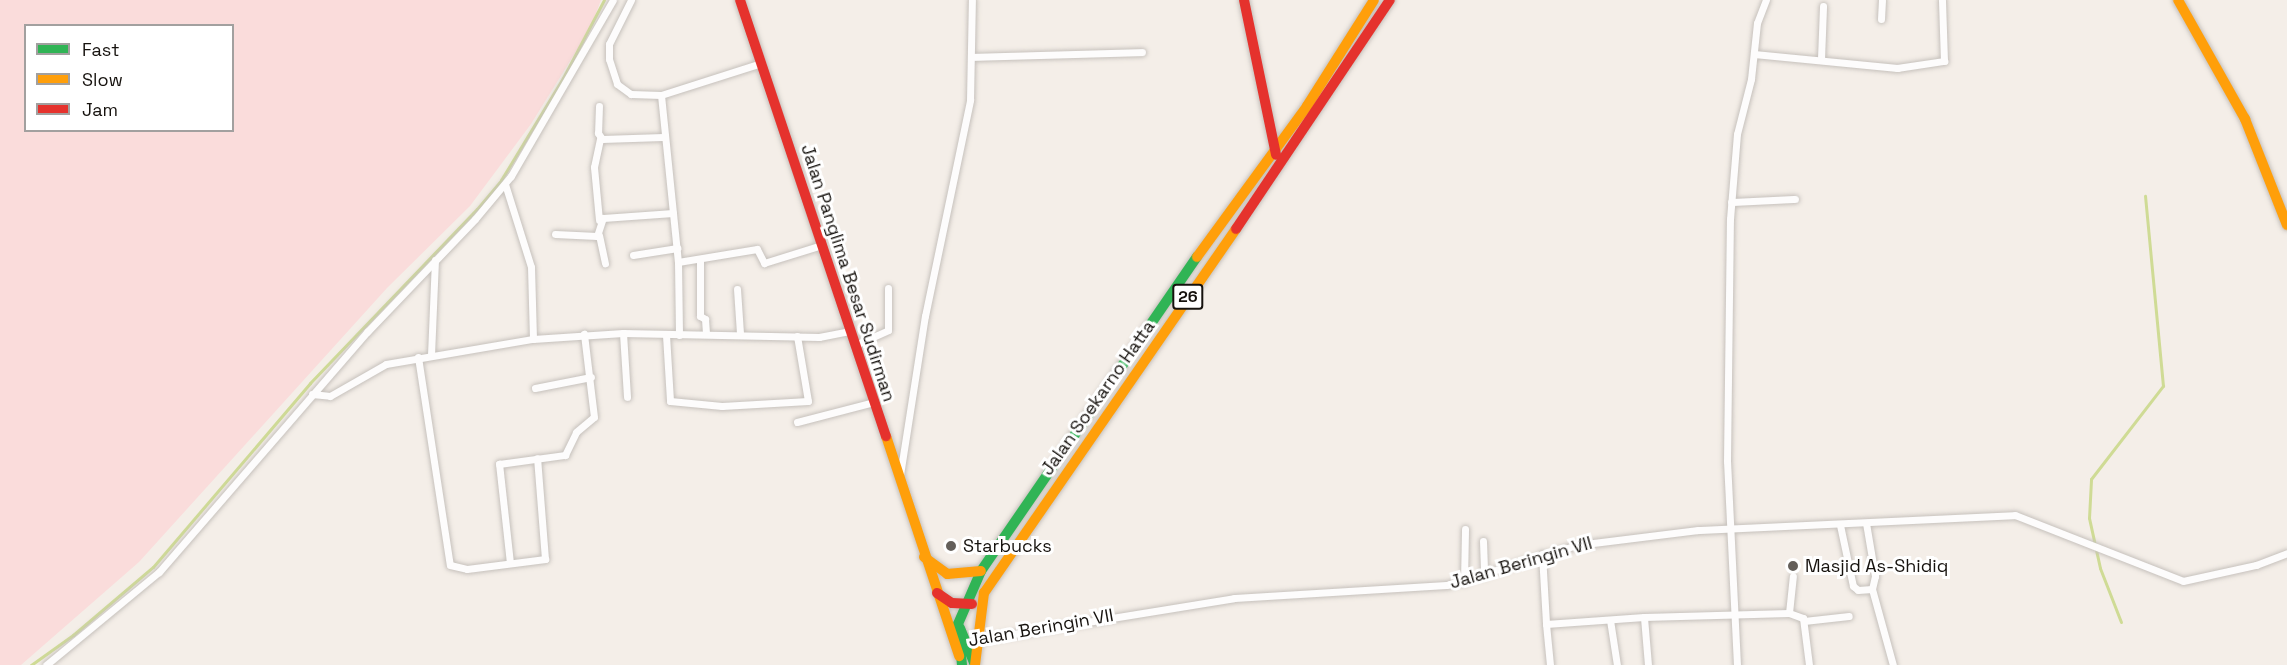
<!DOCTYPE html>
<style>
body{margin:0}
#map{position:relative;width:2287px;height:665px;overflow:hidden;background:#f4eee8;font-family:"Space Grotesk",sans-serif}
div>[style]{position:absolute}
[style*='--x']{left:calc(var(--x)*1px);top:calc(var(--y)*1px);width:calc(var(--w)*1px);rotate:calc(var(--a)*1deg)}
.green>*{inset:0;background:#fadcdb}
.stream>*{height:3px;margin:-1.5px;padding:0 1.5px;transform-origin:1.5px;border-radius:1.5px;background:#cfdb95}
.roads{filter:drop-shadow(0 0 2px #c6c1bc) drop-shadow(0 0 2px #c6c1bc)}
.street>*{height:7px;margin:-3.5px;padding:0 3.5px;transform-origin:3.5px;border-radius:3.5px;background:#fdfcfc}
.fast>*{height:10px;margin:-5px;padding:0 5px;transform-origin:5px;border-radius:5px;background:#30b455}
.slow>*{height:10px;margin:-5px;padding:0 5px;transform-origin:5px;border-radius:5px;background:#ff9f0a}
.jam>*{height:10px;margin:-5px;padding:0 5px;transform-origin:5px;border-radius:5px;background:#e5322d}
.dots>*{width:16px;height:16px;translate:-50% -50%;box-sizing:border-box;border:3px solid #fff;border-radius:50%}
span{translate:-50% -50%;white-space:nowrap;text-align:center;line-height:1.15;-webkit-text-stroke:6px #fff;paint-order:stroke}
.shield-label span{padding:2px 4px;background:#fff;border:2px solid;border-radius:4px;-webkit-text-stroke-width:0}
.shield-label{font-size:16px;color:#16120e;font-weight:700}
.street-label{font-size:18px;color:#16120e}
.poi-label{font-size:18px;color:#16120e}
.left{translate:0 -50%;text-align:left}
.legend{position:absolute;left:24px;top:24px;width:210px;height:108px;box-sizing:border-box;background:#fff;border:2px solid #a2a09f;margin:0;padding:8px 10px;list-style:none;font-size:18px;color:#16120e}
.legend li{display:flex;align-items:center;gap:12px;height:30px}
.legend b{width:30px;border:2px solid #a2a09f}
</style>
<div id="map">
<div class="green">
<i style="clip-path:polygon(evenodd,0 0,601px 0,590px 29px,531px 124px,470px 206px,387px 288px,139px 562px,21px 665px,0 665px,0 0,26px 26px,232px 26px,232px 130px,26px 130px,26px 26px)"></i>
</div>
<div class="stream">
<i style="--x:2121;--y:622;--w:58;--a:-111.3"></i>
<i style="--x:2100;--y:568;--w:51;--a:-102.4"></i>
<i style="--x:2089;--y:518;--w:39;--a:-87"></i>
<i style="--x:2091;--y:479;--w:118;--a:-52.3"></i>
<i style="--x:2163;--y:386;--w:191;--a:-95.4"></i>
<i style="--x:31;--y:665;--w:52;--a:-35.5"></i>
<i style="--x:73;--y:635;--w:105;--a:-40.4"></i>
<i style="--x:153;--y:567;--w:242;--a:-49.5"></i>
<i style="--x:310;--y:383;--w:241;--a:-46.2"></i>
<i style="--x:477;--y:209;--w:38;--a:-50"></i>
<i style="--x:501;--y:180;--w:119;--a:-58.7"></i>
<i style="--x:563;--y:78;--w:88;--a:-62.3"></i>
</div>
<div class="roads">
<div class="street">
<i style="--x:631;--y:0;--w:49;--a:116.6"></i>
<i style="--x:609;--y:44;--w:15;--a:90"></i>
<i style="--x:609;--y:59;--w:26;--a:72"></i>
<i style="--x:617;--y:84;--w:17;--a:36"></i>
<i style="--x:631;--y:94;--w:30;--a:2"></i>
<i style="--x:661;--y:95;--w:105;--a:-17.7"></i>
<i style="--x:1881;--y:19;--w:19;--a:-87"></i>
<i style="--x:1754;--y:54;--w:144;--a:5.6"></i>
<i style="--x:1897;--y:68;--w:48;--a:-8.5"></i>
<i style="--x:1944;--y:61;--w:61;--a:-91.9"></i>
<i style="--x:973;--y:57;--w:169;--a:-1.7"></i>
<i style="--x:1821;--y:59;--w:53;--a:-87.8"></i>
<i style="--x:661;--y:95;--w:168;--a:84.2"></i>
<i style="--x:678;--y:262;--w:73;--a:89.2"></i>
<i style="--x:599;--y:106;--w:27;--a:92"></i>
<i style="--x:598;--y:133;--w:7;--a:56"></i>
<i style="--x:602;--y:139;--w:61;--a:-1.9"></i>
<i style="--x:505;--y:184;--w:87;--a:72.6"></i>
<i style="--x:531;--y:267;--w:72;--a:88.4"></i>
<i style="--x:1731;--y:202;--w:64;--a:-2.7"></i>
<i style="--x:599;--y:220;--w:53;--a:-95.4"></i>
<i style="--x:594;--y:167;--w:30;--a:-78"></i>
<i style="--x:555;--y:234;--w:42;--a:2.7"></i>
<i style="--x:597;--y:236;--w:19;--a:-72"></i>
<i style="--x:603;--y:218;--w:70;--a:-4.1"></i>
<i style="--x:599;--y:235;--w:29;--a:78"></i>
<i style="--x:633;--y:255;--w:45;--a:-9"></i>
<i style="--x:700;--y:259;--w:57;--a:90"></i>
<i style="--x:700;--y:316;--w:6;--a:31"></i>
<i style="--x:705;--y:319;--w:15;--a:86"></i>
<i style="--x:678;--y:262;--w:80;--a:-9.3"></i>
<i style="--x:757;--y:249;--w:16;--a:63"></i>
<i style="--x:764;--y:263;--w:61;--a:-17.2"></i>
<i style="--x:737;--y:289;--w:44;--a:86.1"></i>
<i style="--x:623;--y:333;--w:64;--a:86.4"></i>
<i style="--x:666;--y:335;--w:66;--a:86.5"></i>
<i style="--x:670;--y:401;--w:52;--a:5.5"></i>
<i style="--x:722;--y:406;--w:86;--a:-3.3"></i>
<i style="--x:808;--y:401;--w:66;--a:-99.6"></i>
<i style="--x:855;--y:345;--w:36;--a:-24"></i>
<i style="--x:888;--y:330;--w:42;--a:-90"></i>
<i style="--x:431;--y:355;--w:95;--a:-87.6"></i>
<i style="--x:418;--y:357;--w:210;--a:81.3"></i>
<i style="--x:450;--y:565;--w:17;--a:13"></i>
<i style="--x:467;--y:569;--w:79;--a:-7.3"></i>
<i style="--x:545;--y:559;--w:101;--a:-94.5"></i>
<i style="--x:535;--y:388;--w:57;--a:-11.1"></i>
<i style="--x:312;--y:394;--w:18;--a:6"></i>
<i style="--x:330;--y:396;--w:64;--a:-29.7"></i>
<i style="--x:386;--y:364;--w:149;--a:-9.7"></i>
<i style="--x:533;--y:339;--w:90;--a:-3.8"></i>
<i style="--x:623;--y:333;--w:196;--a:1.2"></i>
<i style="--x:819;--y:337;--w:32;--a:-11"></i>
<i style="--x:797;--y:422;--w:80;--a:-14.6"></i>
<i style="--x:900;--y:475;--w:161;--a:-81.1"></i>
<i style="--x:925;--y:316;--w:221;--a:-78.2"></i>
<i style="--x:970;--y:100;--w:100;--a:-88.9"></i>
<i style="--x:1866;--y:523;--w:54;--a:80.4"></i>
<i style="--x:1875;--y:576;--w:13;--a:103"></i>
<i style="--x:1872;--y:589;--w:79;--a:74.6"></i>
<i style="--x:1840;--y:525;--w:62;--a:78"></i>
<i style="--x:1853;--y:586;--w:6;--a:39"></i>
<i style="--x:1858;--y:590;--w:14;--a:-4"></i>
<i style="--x:1483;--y:541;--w:34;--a:88"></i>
<i style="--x:1542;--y:554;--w:70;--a:86.7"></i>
<i style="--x:1546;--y:624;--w:98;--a:-4.1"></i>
<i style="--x:510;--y:563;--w:100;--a:-96.3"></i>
<i style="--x:499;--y:464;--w:67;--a:-7.8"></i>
<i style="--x:565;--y:455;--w:25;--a:-64"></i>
<i style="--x:576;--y:432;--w:23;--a:-40"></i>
<i style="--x:594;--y:417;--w:84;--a:-96.9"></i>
<i style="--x:1464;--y:582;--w:53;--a:-88.9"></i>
<i style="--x:1789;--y:613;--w:37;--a:-84"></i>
<i style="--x:1610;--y:620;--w:46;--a:81.2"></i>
<i style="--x:1804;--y:621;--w:45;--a:-6.3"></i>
<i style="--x:1546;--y:624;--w:41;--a:84.4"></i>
<i style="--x:976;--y:640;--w:261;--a:-9.2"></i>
<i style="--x:1234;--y:598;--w:213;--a:-3.5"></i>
<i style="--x:1447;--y:585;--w:136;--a:-17.1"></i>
<i style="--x:1577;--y:545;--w:122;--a:-7.1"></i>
<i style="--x:1698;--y:530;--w:317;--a:-2.7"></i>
<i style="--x:2015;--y:515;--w:180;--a:21.4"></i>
<i style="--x:2183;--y:581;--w:75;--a:-12.4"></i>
<i style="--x:2256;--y:565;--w:33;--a:-21"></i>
<i style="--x:46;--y:665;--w:146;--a:-39.5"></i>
<i style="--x:159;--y:572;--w:318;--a:-49.1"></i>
<i style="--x:367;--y:332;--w:156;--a:-46.3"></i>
<i style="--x:475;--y:219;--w:56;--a:-50.1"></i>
<i style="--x:511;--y:176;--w:203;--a:-59.9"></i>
<i style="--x:1648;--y:665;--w:48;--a:-94.8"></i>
<i style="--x:1644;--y:617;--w:145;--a:-1.6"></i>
<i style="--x:1789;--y:613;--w:15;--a:20"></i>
<i style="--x:1803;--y:618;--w:47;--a:82.7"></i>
<i style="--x:1737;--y:665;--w:204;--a:-92.8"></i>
<i style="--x:1727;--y:461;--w:242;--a:-89.3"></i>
<i style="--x:1730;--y:219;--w:85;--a:-85.3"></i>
<i style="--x:1737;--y:134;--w:57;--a:-75.7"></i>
<i style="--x:1751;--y:79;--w:56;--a:-83.9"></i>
<i style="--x:1757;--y:23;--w:25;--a:-69"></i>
</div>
<div class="fast">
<i style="--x:960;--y:628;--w:38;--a:68"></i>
<i style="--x:962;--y:665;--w:41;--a:-95.6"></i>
<i style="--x:958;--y:624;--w:58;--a:-66.5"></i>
<i style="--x:981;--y:571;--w:381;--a:-55.5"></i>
</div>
<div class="slow">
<i style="--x:2178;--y:0;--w:137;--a:60.6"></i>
<i style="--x:2245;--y:119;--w:114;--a:68.4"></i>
<i style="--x:1197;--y:257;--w:187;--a:-53.9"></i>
<i style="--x:1307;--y:106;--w:125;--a:-57.7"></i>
<i style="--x:886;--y:436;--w:232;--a:71.6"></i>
<i style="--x:924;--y:557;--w:29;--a:36"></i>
<i style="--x:947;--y:574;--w:34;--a:-5"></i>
<i style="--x:975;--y:665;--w:73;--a:-82.9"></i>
<i style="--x:984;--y:593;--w:443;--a:-55.3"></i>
</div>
<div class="jam">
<i style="--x:740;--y:0;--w:460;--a:71.5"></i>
<i style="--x:1244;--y:0;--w:158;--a:78.3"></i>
<i style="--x:1236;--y:229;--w:276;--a:-56.1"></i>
<i style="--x:937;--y:593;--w:18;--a:34"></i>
<i style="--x:952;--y:603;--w:20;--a:3"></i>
</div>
</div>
<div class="dots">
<i style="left:951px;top:546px;background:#645f5a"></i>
<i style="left:1793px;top:566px;background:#645f5a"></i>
</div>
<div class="shield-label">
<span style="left:1188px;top:297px">26</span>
</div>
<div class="street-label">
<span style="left:848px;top:273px;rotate:72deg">Jalan Panglima Besar Sudirman</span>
<span style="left:1098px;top:398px;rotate:-55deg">Jalan Soekarno Hatta</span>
<span style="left:1521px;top:563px;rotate:-16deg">Jalan Beringin VII</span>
<span style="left:1041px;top:628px;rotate:-10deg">Jalan Beringin VII</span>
</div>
<div class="poi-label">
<span class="left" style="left:963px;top:546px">Starbucks</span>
<span class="left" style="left:1805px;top:566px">Masjid As-Shidiq</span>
</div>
<ul class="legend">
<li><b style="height:8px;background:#30b455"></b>Fast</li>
<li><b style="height:8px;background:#ff9f0a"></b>Slow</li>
<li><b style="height:8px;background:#e5322d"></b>Jam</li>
</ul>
</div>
